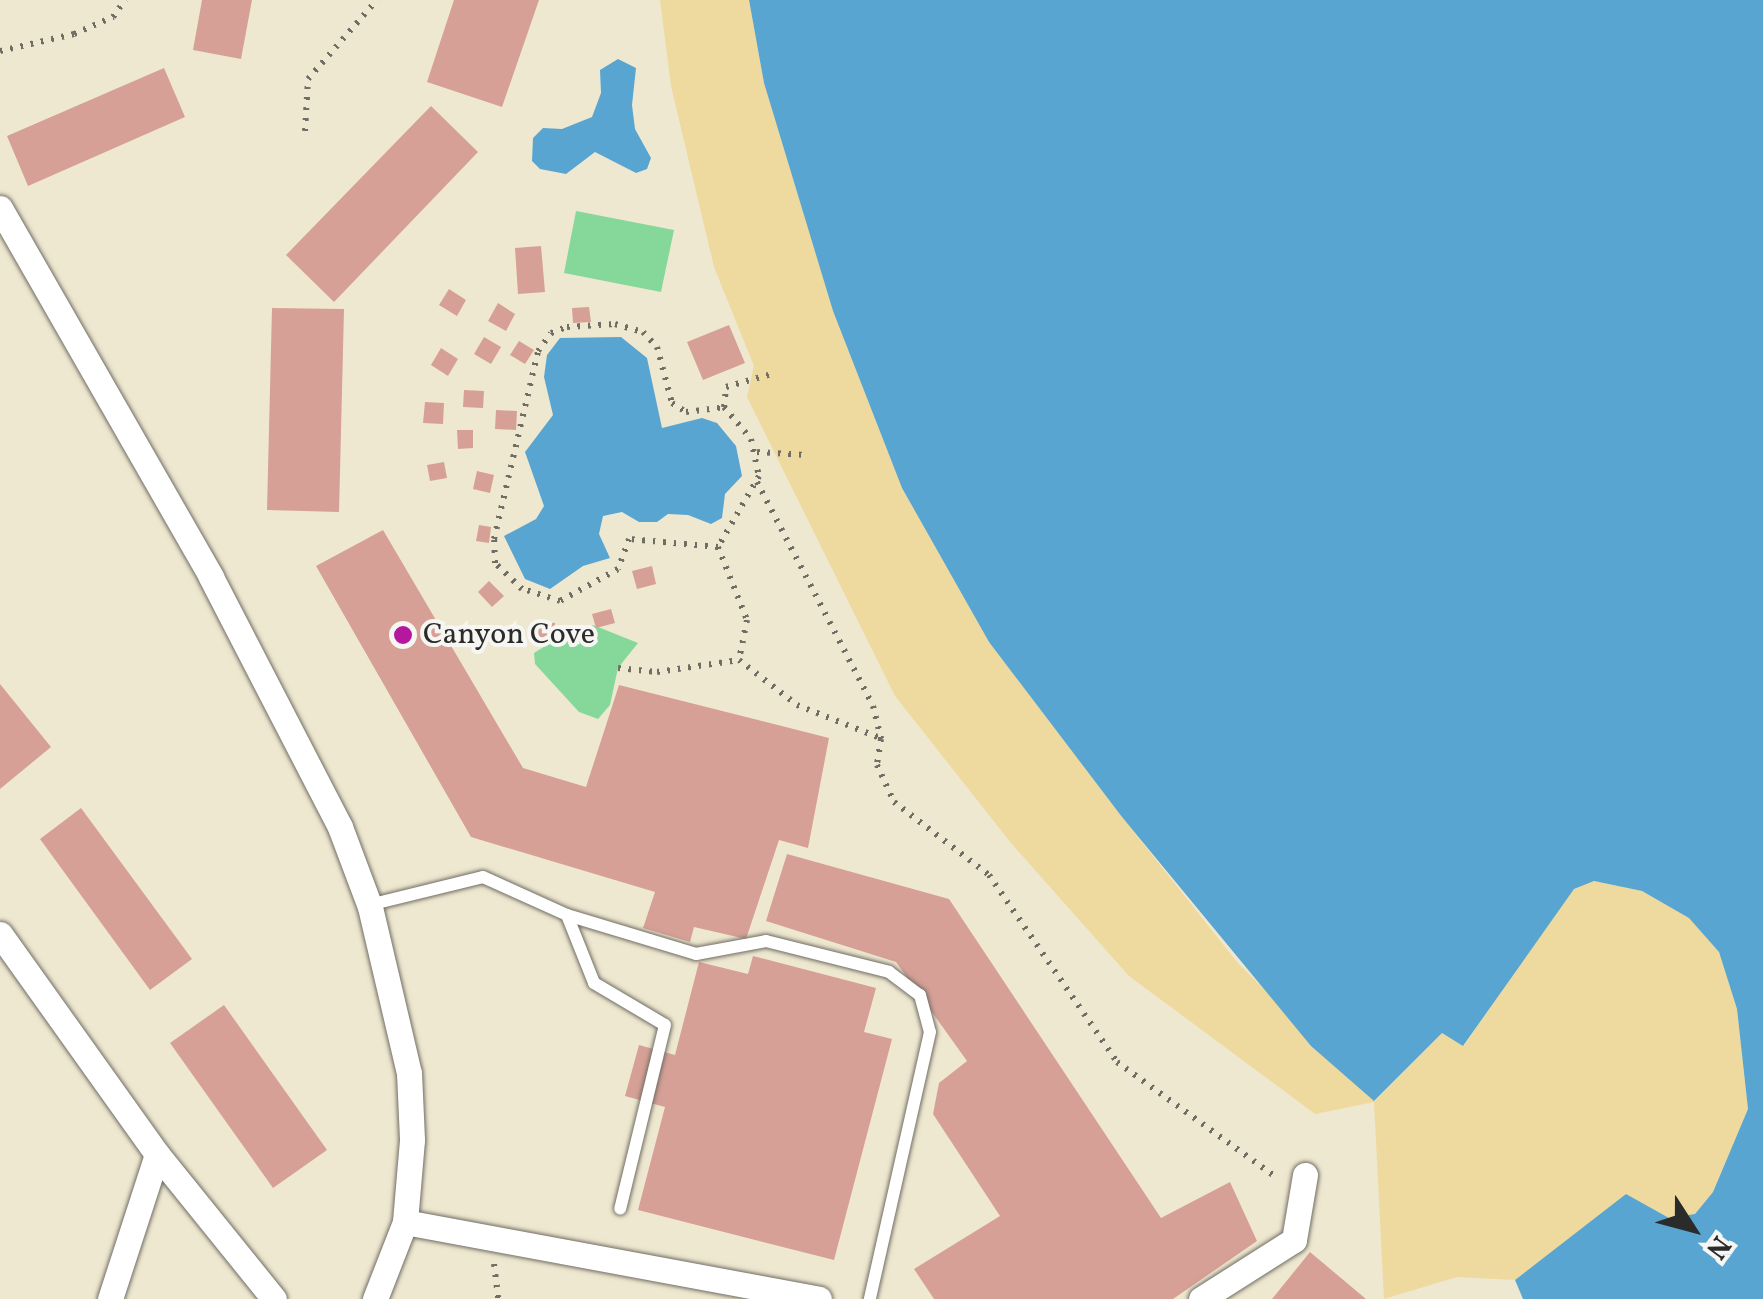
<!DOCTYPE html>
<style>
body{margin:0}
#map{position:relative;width:1763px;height:1299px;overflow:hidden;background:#efe8d0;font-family:Vollkorn,serif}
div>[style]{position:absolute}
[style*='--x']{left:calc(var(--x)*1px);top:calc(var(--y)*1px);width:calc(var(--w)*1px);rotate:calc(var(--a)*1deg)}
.green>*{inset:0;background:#86d89a}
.sand>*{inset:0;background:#eeda9e}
.water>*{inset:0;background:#59a5d1}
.building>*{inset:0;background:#d6a096}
.path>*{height:6px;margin-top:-3px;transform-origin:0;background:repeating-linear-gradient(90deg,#706d65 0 2.5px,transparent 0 10.5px)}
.roads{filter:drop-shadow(0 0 2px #706d65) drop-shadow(0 0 2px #706d65)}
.lane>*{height:12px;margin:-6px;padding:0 6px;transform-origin:6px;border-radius:6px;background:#fff}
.street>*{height:25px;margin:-12.5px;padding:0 12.5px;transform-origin:12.5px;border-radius:12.5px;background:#fff}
.dots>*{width:28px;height:28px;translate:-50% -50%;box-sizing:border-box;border:5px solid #f6f6f2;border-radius:50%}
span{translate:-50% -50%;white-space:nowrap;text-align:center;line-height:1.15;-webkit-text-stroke:8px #f6f6f2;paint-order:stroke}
.poi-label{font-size:30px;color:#2b2b2b}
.left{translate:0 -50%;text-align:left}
.north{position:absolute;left:1643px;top:1179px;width:100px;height:100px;-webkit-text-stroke:8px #f6f6f2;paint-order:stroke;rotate:126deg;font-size:28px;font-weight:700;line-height:40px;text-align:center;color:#2b2b2b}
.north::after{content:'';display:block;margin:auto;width:35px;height:45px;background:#2b2b2b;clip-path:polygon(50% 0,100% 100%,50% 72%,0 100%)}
</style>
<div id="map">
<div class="green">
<i style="clip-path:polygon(576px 211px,674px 230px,661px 292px,564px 273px)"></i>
<i style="clip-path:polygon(593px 625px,638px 643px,618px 668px,610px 705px,598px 719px,579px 712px,535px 664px,534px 653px,558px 638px,581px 638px)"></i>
</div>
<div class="sand">
<i style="clip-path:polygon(660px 0,749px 0,764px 83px,833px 311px,902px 488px,989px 642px,1122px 817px,1237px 962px,1375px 1101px,1442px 1033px,1464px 1046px,1556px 910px,1574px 889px,1593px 881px,1642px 891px,1690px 918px,1719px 952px,1737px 1009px,1748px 1109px,1713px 1192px,1695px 1214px,1669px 1218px,1626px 1195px,1515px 1280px,1457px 1277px,1384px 1299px,1374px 1102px,1315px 1114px,1129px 976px,1011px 843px,895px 696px,747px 397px,754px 366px,714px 267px,671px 86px)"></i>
</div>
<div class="water">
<i style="clip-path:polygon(749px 0,1763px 0,1763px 1299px,1523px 1299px,1515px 1280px,1626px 1194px,1669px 1218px,1695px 1214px,1713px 1192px,1748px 1109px,1737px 1009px,1719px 952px,1689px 918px,1642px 891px,1594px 881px,1574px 889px,1463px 1046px,1442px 1033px,1374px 1101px,1311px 1046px,1122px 817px,989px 642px,902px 488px,833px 311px,764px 83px)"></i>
<i style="clip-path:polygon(618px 59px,636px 68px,632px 105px,635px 129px,651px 158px,647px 169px,636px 173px,595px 152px,566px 174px,540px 169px,532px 161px,533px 138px,543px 128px,562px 129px,592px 117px,601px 93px,600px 70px)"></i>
<i style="clip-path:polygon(621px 337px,647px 358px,662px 428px,702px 418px,717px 423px,736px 446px,742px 476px,725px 494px,722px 518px,711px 524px,688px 515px,668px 514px,657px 522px,639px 522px,622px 512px,603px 516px,599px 534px,610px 558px,583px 566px,550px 589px,525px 579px,504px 536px,536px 519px,544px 506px,525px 452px,553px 415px,544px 377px,547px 355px,560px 338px)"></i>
</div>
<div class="building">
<i style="clip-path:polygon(202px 0,252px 0,241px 59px,193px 50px)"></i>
<i style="clip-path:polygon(454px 0,539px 0,502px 107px,427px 82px)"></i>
<i style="clip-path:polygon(164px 68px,185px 117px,28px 186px,7px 136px)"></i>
<i style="clip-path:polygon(431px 106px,478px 152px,334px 302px,286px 255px)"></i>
<i style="clip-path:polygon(541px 246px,545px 292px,518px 294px,515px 248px)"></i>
<i style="clip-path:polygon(449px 289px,466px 300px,457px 316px,439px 305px)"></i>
<i style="clip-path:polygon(498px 303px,515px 314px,506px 331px,488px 321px)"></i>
<i style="clip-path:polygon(589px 307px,591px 322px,573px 323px,572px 308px)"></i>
<i style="clip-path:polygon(272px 308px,344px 309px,339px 512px,267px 510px)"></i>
<i style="clip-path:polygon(729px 325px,745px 363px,703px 380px,687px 342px)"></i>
<i style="clip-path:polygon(484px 337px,501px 347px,491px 364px,474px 354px)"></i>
<i style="clip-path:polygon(519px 341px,534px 350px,525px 364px,510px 355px)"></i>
<i style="clip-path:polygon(441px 348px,458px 359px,448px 376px,431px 365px)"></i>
<i style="clip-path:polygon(464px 390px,484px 391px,483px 408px,463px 407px)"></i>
<i style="clip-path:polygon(425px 402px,444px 403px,443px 424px,423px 423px)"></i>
<i style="clip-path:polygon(496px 410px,517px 411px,516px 430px,495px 429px)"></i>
<i style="clip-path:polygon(457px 430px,473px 430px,473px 448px,458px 449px)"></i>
<i style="clip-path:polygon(444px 462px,447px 478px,430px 481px,427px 465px)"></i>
<i style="clip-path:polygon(477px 471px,494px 475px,490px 493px,473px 489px)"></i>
<i style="clip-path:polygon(479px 525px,491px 527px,489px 543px,476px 541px)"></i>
<i style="clip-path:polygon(383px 530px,523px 768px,586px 787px,619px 685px,829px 738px,808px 848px,779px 840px,746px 939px,694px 927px,690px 942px,643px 928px,655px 892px,471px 837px,316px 566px)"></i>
<i style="clip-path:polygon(652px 566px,656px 584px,637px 589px,632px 571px)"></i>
<i style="clip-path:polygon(489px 581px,504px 596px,492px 607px,478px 592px)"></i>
<i style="clip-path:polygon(611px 609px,615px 623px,596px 628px,592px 614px)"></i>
<i style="clip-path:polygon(534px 621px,555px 623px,554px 640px,533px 639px)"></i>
<i style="clip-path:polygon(0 684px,51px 747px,0 789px)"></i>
<i style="clip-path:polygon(81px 808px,192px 959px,150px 990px,40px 839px)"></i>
<i style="clip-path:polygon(787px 854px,949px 899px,1161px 1218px,1230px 1182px,1257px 1241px,1173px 1299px,934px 1299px,914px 1269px,1000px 1216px,933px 1114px,939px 1083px,967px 1061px,896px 962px,766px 921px)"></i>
<i style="clip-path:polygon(753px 956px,876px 988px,864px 1032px,892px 1039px,834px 1260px,638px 1210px,665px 1107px,625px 1096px,639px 1045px,675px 1055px,699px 962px,748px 974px)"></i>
<i style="clip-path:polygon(224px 1005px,327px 1150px,273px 1188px,170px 1043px)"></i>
<i style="clip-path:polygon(1310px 1252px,1366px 1299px,1272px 1299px)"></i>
</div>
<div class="path">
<i style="--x:0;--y:51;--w:76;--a:-12.9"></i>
<i style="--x:74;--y:34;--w:43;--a:-23.6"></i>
<i style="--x:113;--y:17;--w:21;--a:-55"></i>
<i style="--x:305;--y:131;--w:52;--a:-86.7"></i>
<i style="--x:308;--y:79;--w:105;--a:-48.9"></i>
<i style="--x:615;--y:324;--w:29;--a:16"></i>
<i style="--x:643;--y:332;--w:21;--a:47"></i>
<i style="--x:657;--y:347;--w:58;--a:75"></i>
<i style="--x:672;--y:403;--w:17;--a:33"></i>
<i style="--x:686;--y:412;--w:38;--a:-7"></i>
<i style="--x:724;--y:407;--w:42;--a:49.8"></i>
<i style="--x:751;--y:439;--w:38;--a:78"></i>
<i style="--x:759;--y:476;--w:82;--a:120"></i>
<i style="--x:718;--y:547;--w:89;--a:-174.9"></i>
<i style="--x:629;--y:539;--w:32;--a:110"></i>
<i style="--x:618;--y:569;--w:66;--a:151.1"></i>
<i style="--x:560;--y:601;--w:40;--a:-162"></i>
<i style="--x:522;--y:589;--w:37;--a:-136"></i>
<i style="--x:495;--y:563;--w:24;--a:-92"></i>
<i style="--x:494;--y:539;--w:193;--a:-76.8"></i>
<i style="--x:538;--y:351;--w:22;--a:-54"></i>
<i style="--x:551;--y:333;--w:17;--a:-21"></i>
<i style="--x:567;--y:327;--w:48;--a:-3.6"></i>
<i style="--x:724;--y:407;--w:20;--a:-84"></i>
<i style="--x:726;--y:387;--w:51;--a:-15.9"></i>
<i style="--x:757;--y:452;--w:48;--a:3.6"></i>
<i style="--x:757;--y:482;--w:252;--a:62.6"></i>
<i style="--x:873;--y:706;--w:34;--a:76"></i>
<i style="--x:881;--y:739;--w:26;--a:99"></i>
<i style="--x:877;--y:765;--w:41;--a:65.3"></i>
<i style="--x:894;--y:802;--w:120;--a:37.5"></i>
<i style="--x:989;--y:875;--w:227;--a:55.6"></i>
<i style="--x:1117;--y:1062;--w:198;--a:35.9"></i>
<i style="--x:718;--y:547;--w:79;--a:68.3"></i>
<i style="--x:747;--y:620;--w:41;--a:101.3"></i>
<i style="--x:739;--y:660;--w:73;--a:37.8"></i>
<i style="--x:797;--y:705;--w:89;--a:21.7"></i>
<i style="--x:618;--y:668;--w:39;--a:6"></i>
<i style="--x:657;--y:672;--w:83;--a:-8.3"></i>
<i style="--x:494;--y:1264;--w:35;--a:83"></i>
</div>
<div class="roads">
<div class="lane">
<i style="--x:369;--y:905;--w:117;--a:-13.8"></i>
<i style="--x:483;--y:877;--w:92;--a:24.3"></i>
<i style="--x:567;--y:915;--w:135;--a:16.8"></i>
<i style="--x:696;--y:954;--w:71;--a:-10.5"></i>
<i style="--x:766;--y:941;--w:127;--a:14.1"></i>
<i style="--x:889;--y:972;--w:39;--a:37"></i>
<i style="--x:920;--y:995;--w:38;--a:75"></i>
<i style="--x:930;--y:1032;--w:274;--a:102.7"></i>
<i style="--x:567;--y:915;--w:73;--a:68.3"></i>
<i style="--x:594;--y:983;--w:82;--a:30.6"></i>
<i style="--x:665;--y:1025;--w:189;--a:103.7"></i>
</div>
<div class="street">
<i style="--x:0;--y:208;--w:425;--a:60.2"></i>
<i style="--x:211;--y:577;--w:281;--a:62.7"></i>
<i style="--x:340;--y:827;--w:85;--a:69.4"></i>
<i style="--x:370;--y:907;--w:171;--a:76.8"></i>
<i style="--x:409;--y:1073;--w:67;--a:87.4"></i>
<i style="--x:412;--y:1140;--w:82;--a:94.9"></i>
<i style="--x:405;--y:1222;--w:83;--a:111.3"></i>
<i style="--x:0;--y:934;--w:270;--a:54.5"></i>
<i style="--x:157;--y:1154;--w:186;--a:51.1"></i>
<i style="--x:405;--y:1222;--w:421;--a:10.5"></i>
<i style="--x:110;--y:1299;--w:152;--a:-72"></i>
<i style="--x:1201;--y:1299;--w:110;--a:-32.4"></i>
<i style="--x:1294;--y:1240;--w:66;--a:-80.4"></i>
</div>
</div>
<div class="dots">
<i style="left:403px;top:635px;background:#b5179e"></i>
</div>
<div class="poi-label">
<span class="left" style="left:423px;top:635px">Canyon Cove</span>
</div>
<div class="north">N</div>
</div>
